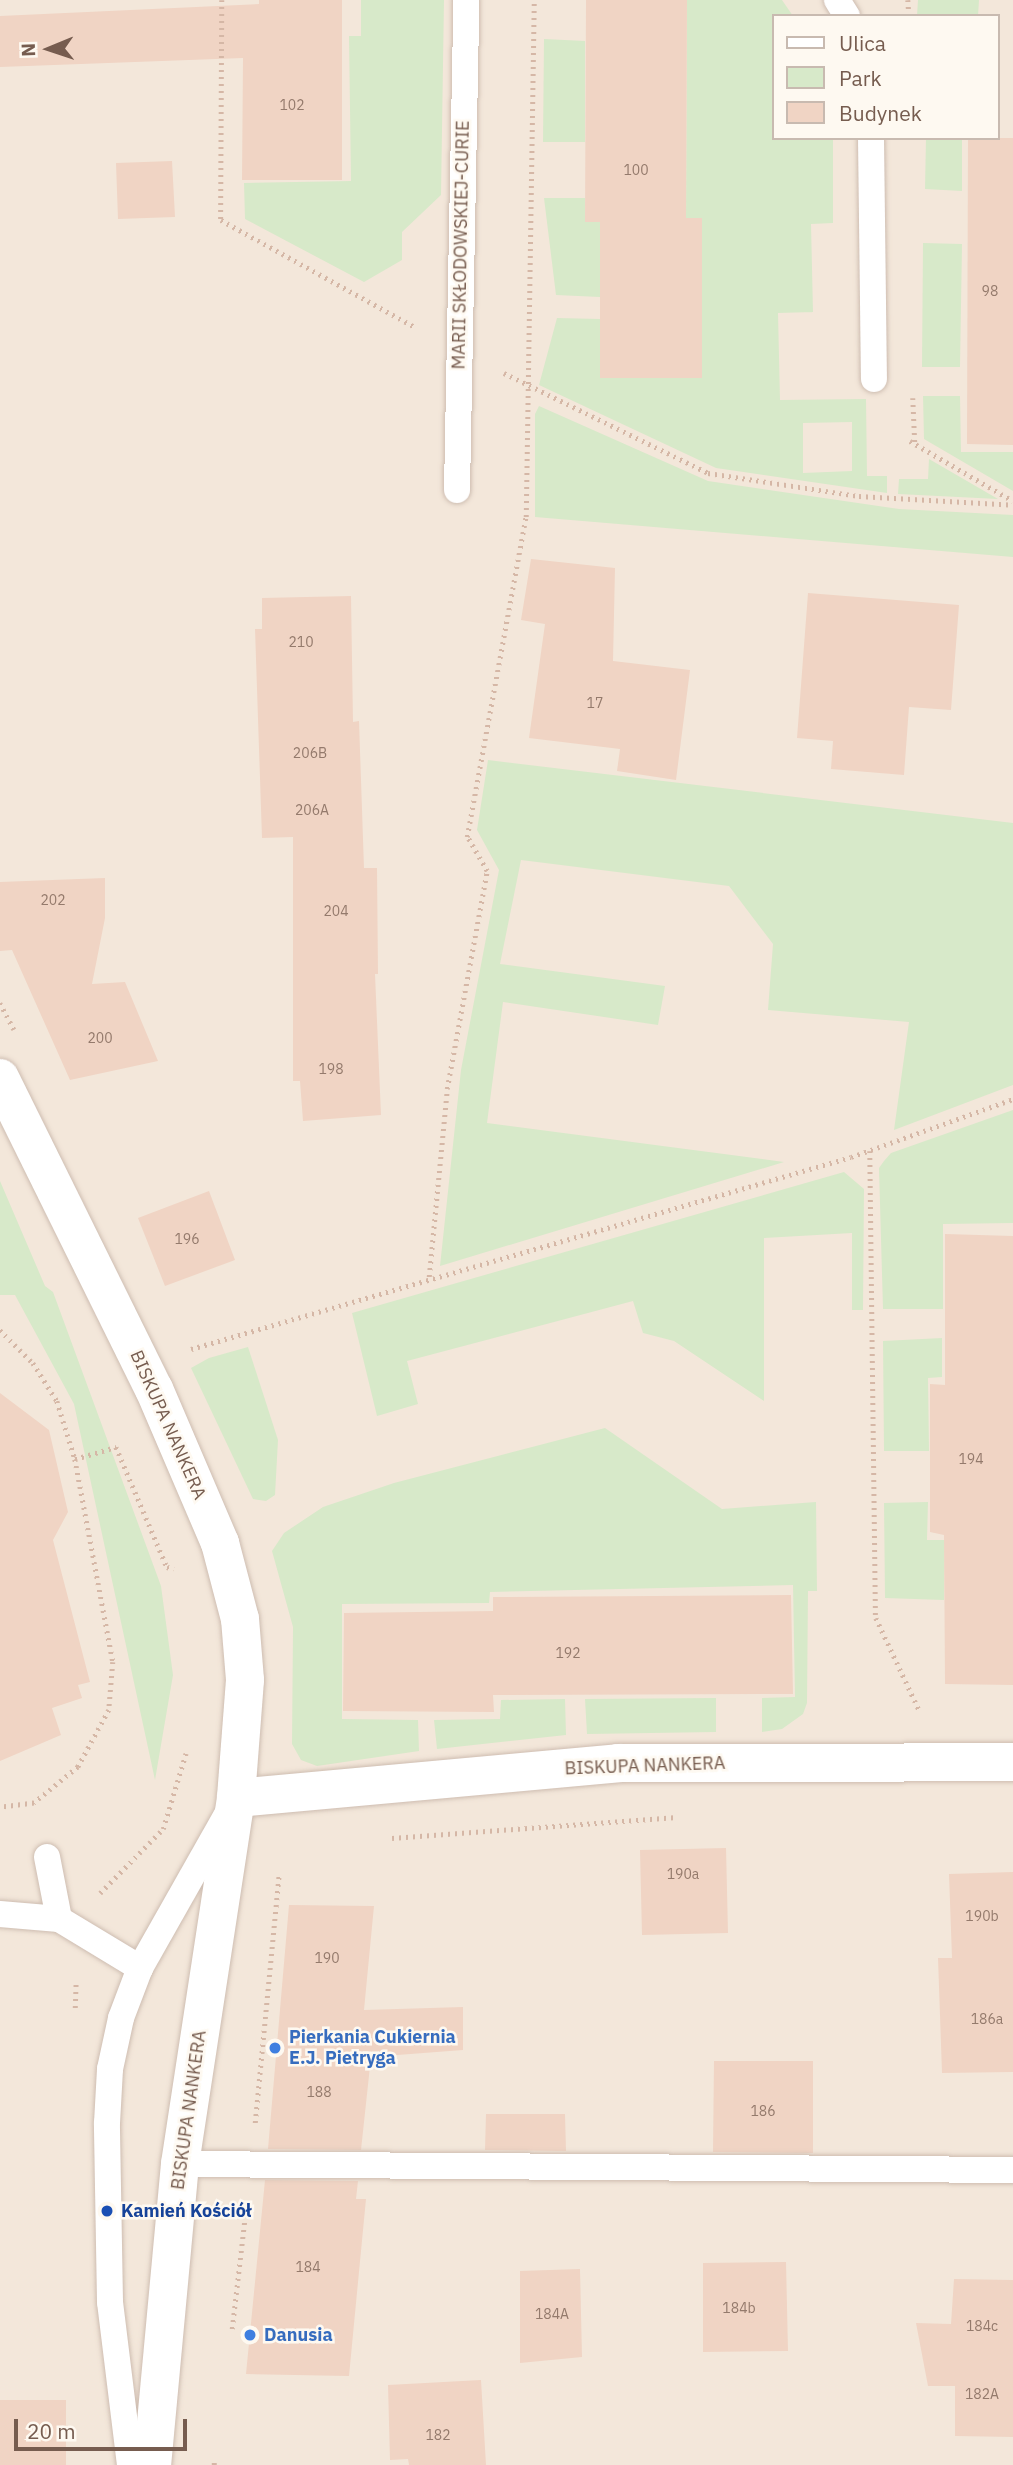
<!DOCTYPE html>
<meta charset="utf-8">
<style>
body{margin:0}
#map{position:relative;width:1013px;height:2465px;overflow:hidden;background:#fcf5eb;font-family:"IBM Plex Sans",sans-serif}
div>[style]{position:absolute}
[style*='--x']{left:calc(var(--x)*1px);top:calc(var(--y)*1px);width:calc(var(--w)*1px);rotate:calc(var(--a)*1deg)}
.residential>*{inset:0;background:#f3e7da}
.green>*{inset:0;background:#d7e9c9}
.building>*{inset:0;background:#f0d4c4}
.path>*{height:4.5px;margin-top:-2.25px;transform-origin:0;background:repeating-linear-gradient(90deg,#d5b7a6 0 2px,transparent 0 7px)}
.roads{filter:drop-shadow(0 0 2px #cebdb1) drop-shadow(0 0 2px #cebdb1)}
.service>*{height:26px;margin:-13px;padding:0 13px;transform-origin:13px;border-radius:13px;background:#fff}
.minor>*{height:38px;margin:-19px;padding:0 19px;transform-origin:19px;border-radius:19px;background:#fff}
.dots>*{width:19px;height:19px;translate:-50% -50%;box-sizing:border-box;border:4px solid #fef9f1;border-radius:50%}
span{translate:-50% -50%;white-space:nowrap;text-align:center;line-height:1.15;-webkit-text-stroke:5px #fef9f1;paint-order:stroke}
.number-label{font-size:14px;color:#947a6c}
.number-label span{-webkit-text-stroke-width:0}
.street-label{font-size:18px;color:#765c4f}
.shop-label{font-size:18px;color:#366cbe;font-weight:700}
.left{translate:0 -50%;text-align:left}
.transit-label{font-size:18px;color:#164399;font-weight:700}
.legend{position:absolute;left:772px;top:14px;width:228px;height:126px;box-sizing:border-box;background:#fef9f1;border:2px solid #c8bab0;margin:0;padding:9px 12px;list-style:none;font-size:21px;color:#765c4f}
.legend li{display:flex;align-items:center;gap:14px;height:35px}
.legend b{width:35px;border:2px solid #c8bab0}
.north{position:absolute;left:14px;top:14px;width:70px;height:70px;-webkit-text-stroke:5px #fef9f1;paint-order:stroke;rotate:268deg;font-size:19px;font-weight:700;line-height:28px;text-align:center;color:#765c4f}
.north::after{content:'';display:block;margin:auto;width:24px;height:32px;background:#765c4f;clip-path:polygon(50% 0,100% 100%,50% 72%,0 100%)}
.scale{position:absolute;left:14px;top:2419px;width:173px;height:32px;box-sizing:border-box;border:4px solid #765c4f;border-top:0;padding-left:9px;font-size:21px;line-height:24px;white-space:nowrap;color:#765c4f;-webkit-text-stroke:5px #fef9f1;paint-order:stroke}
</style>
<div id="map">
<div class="residential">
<i style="clip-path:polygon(evenodd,0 0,1013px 0,1013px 2465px,0 2465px,0 0,773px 16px,997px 16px,997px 138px,773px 138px,773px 16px)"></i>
</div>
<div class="green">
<i style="clip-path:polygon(361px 0,444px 0,441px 195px,402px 232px,402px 260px,364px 282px,245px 219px,244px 183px,351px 181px,349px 36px,361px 36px)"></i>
<i style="clip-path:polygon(evenodd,687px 0,782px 0,793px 16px,773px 16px,773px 138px,833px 138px,833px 223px,811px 224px,813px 312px,778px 313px,780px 400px,866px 399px,867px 476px,887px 476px,887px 493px,716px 468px,539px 385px,557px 318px,600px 319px,600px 378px,702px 378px,702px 219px,686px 218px,687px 0,852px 422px,852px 471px,803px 473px,803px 423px,852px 422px)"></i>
<i style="clip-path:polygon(918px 0,979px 0,978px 16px,917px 16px)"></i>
<i style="clip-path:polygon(544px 39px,585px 41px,585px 142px,543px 142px)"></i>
<i style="clip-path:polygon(926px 138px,962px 138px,962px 191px,925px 189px)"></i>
<i style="clip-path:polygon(544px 198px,585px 198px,585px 222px,600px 222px,600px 297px,556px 295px)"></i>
<i style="clip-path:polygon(923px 243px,962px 244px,960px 367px,922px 367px)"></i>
<i style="clip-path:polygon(923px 396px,960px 396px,961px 452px,1013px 452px,1013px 491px,924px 439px)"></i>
<i style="clip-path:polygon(539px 406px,708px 481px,899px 509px,1013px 515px,1013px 557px,535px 517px,535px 414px)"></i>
<i style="clip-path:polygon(929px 459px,998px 499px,898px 494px,899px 479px,928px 479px)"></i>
<i style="clip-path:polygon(488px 760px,1013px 823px,1013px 1085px,894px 1130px,909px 1022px,768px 1010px,773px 944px,729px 886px,521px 860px,500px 964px,665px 986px,658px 1025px,503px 1002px,487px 1123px,784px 1162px,440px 1266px,461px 1070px,499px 870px,477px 830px)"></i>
<i style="clip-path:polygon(1013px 1110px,1013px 1223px,943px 1224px,943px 1309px,883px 1309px,879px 1168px,884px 1161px,891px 1153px)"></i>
<i style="clip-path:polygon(844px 1172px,864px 1189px,863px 1310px,852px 1310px,852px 1233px,764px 1238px,764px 1401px,674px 1341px,643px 1333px,633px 1301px,407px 1361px,418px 1404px,377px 1416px,352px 1313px)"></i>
<i style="clip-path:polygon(0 1181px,45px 1286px,53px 1292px,161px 1586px,173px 1675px,155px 1780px,74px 1404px,15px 1295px,0 1295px)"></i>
<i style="clip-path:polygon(942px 1338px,942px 1377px,928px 1378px,929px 1451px,884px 1451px,883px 1341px)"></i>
<i style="clip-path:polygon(248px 1347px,278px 1440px,275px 1495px,266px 1501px,253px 1499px,191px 1368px,209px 1358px)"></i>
<i style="clip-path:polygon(605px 1428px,722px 1509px,816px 1502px,817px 1591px,808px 1591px,807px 1703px,803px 1714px,782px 1729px,762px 1732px,762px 1698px,795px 1697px,793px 1585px,490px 1592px,489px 1603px,342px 1604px,342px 1719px,418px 1720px,419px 1751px,317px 1766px,301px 1760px,292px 1744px,293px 1627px,272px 1551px,284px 1533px,323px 1507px,394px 1483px)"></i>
<i style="clip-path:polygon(928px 1502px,927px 1540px,945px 1540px,944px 1600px,885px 1598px,884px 1503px)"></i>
<i style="clip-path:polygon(716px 1698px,716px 1732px,587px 1734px,585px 1699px)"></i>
<i style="clip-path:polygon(565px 1699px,566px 1735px,437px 1749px,434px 1720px,500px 1719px,501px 1700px)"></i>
</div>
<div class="building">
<i style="clip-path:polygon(259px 0,342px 0,342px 180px,242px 180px,243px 58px,0 67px,0 16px,259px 4px)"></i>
<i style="clip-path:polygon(586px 0,687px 0,686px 218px,702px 218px,702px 378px,600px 378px,600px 222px,585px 222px)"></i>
<i style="clip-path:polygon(968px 138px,1013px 138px,1013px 445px,967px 444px)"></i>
<i style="clip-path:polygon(172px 161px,175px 217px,118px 219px,116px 163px)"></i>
<i style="clip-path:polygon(531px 559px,615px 568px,613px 661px,690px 670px,676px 780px,617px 771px,620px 749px,529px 738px,545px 624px,521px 620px)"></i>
<i style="clip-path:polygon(808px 593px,959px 605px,951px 710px,909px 707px,904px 775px,831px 769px,833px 741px,797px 738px)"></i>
<i style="clip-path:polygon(351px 596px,353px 722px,359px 721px,364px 868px,377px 868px,378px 974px,375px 974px,381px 1115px,303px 1121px,300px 1081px,293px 1081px,293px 837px,262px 838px,255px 629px,262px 629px,262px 598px)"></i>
<i style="clip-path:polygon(105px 878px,105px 918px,92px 984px,125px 982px,158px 1061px,70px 1080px,12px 950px,0 951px,0 882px)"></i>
<i style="clip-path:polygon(209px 1191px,235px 1260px,165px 1286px,138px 1218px)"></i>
<i style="clip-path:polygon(945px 1234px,1013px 1236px,1013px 1685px,945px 1684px,944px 1535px,930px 1532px,930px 1384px,945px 1385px)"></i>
<i style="clip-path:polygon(0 1393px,49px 1430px,68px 1512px,53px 1540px,90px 1682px,78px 1685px,82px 1698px,52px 1708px,61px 1735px,0 1761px)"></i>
<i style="clip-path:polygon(791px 1595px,793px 1694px,493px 1695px,494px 1712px,343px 1711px,344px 1613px,493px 1611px,493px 1597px)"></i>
<i style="clip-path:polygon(726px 1848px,728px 1933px,642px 1935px,640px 1850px)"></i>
<i style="clip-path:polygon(1013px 1872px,1013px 2072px,942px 2073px,938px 1958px,952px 1958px,949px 1874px)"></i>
<i style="clip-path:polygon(289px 1905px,374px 1906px,364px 2010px,463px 2007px,463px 2050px,371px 2057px,361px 2150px,268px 2149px)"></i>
<i style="clip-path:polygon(714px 2061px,813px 2061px,813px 2153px,713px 2152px)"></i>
<i style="clip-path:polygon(486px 2114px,565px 2114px,566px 2151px,485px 2150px)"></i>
<i style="clip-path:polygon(265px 2180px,358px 2181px,356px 2199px,366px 2199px,349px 2376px,246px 2374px)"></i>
<i style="clip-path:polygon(786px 2262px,788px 2351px,703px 2352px,703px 2263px)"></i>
<i style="clip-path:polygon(580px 2269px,582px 2357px,520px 2363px,520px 2271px)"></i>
<i style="clip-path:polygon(954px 2279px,1013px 2280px,1013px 2437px,955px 2436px,955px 2386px,928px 2386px,916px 2323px,951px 2324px)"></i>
<i style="clip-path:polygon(481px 2380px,486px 2465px,409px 2465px,408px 2459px,390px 2460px,388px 2385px)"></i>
<i style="clip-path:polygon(0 2400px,66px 2400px,66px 2465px,0 2465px)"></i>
</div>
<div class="path">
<i style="--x:222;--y:0;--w:220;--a:90.3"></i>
<i style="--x:221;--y:220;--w:222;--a:28.9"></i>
<i style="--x:908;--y:0;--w:16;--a:86"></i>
<i style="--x:504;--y:373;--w:227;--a:26.1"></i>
<i style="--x:708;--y:473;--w:153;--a:8.7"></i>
<i style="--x:859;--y:496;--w:154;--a:3.3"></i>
<i style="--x:913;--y:398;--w:46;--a:87.5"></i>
<i style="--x:910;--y:441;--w:119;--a:30.2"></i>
<i style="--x:0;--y:1003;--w:30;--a:62"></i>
<i style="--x:870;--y:1151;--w:467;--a:89.3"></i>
<i style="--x:876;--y:1618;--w:104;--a:64.9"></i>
<i style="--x:429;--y:1277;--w:189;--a:-84.5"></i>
<i style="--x:447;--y:1089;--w:222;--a:-79.6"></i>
<i style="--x:487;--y:871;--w:39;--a:-120"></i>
<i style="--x:467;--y:837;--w:325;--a:-79.6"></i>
<i style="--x:526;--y:517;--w:517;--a:-89.11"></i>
<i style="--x:0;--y:1330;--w:47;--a:45"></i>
<i style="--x:33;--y:1363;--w:45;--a:57.7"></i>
<i style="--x:57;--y:1401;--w:61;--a:72.8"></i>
<i style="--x:75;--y:1459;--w:207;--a:79.4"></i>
<i style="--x:113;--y:1662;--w:48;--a:94.8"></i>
<i style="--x:109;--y:1710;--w:65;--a:118.5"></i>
<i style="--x:78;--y:1767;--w:57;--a:140.7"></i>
<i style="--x:34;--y:1803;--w:34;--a:173"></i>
<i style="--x:191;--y:1349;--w:687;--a:-16.22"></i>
<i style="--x:851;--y:1157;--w:172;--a:-19.7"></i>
<i style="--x:75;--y:1459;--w:43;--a:-16.3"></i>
<i style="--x:116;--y:1447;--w:130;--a:67"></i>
<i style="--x:167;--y:1567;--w:7;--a:16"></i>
<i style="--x:392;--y:1838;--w:286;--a:-4.2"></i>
<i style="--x:100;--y:1893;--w:90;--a:-45.5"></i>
<i style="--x:163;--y:1829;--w:79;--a:-73.2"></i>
<i style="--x:75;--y:2008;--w:26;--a:-88"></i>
<i style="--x:255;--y:2123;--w:251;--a:-84.5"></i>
<i style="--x:232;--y:2329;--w:122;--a:-83.4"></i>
<i style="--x:214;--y:2465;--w:4;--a:-90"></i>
</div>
<div class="roads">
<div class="service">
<i style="--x:837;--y:0;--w:19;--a:58"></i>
<i style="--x:871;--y:138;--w:241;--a:89.3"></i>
<i style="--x:457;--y:490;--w:490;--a:-88.9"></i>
<i style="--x:47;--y:1857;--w:63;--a:79"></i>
<i style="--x:0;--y:1914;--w:59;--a:4.8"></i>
<i style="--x:59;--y:1919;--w:95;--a:31.2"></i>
<i style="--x:180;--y:2164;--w:833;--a:0.41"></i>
<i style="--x:130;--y:2465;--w:164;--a:-97"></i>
<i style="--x:110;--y:2302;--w:179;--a:-91"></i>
<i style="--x:107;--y:2123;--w:54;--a:-86.8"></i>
<i style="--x:110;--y:2069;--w:52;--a:-77.8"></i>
<i style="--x:121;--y:2018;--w:53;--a:-69.2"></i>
<i style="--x:140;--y:1968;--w:177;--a:-60.5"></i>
</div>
<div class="minor">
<i style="--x:0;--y:1078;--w:347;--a:63.7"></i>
<i style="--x:154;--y:1389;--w:168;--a:66.8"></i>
<i style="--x:220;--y:1543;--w:79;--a:75.3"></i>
<i style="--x:240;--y:1619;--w:61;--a:85.3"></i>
<i style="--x:245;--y:1680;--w:118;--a:94.4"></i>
<i style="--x:236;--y:1798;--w:370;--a:98.7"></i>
<i style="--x:180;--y:2164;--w:302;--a:95.3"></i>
<i style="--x:236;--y:1798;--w:384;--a:-5.2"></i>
<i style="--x:618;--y:1763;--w:395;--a:-0.1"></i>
</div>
</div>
<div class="dots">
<i style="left:275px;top:2048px;background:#3f7fe0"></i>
<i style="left:107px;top:2211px;background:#1a4fb4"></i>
<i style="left:250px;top:2335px;background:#3f7fe0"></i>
</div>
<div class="number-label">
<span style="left:292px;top:105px">102</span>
<span style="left:636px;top:170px">100</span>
<span style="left:990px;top:291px">98</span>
<span style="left:301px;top:642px">210</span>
<span style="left:595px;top:703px">17</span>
<span style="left:310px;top:753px">206B</span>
<span style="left:312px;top:810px">206A</span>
<span style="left:53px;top:900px">202</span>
<span style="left:336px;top:911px">204</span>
<span style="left:100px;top:1038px">200</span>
<span style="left:331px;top:1069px">198</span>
<span style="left:187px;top:1239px">196</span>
<span style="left:971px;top:1459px">194</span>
<span style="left:568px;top:1653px">192</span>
<span style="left:683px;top:1874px">190a</span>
<span style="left:982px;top:1916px">190b</span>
<span style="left:327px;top:1958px">190</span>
<span style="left:987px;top:2019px">186a</span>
<span style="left:319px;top:2092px">188</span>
<span style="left:763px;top:2111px">186</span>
<span style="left:308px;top:2267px">184</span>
<span style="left:739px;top:2308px">184b</span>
<span style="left:552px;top:2314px">184A</span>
<span style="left:982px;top:2326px">184c</span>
<span style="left:982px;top:2394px">182A</span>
<span style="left:438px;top:2435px">182</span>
</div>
<div class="street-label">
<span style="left:461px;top:245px;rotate:-89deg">MARII SKŁODOWSKIEJ-CURIE</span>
<span style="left:168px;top:1425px;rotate:66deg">BISKUPA NANKERA</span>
<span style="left:645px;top:1766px;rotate:-2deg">BISKUPA NANKERA</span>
<span style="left:189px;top:2110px;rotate:-82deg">BISKUPA NANKERA</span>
</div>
<div class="shop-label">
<span class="left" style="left:289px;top:2048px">Pierkania Cukiernia<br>E.J. Pietryga</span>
<span class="left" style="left:264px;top:2335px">Danusia</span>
</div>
<div class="transit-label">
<span class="left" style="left:121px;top:2211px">Kamień Kościół</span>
</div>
<ul class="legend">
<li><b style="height:9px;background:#fff"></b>Ulica</li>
<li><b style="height:19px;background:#d7e9c9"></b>Park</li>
<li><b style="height:19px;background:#f0d4c4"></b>Budynek</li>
</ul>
<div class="north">N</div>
<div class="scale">20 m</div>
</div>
